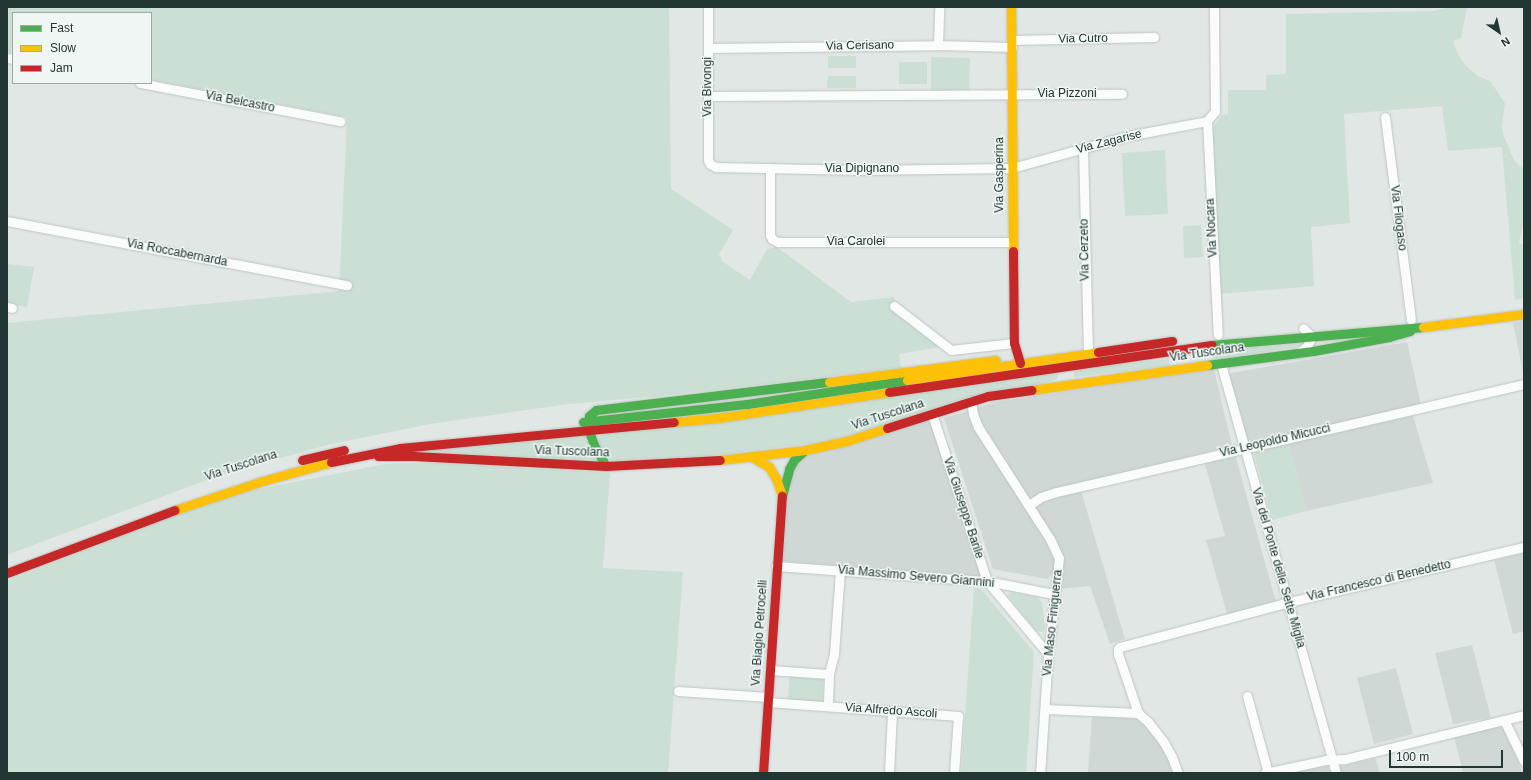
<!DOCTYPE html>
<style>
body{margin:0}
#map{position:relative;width:1531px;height:780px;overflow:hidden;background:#e1e7e5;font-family:Helvetica,sans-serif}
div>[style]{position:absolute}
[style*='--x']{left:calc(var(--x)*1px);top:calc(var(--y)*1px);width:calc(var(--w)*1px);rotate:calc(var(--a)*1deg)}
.built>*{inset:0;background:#d0d8d5}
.green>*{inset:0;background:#ccdfd4}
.roads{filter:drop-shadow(0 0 1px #bec4c2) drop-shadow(0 0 1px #bec4c2)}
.street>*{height:9px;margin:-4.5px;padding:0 4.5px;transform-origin:4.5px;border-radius:4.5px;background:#fafbfb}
.fast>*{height:9px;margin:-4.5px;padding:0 4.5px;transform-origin:4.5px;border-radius:4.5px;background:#4caf50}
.slow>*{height:9px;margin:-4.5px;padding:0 4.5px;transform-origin:4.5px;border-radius:4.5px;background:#ffc107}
.jam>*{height:9px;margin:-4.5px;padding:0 4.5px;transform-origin:4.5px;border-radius:4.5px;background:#c62828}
span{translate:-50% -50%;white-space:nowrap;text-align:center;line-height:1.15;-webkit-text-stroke:3px #eff6f3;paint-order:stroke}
.street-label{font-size:12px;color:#223734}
.frame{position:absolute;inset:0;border:8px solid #223734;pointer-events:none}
.legend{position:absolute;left:12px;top:12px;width:140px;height:72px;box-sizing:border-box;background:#eff6f3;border:1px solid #9daaa7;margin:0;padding:5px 7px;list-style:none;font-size:12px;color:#223734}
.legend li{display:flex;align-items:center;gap:8px;height:20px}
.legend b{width:20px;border:1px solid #9daaa7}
.north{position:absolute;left:1479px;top:12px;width:40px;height:40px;-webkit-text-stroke:3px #eff6f3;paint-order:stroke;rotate:146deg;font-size:11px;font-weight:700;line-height:16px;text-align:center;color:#223734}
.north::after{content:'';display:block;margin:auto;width:14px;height:18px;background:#223734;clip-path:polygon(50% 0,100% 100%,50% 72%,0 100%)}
.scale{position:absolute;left:1389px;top:750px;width:114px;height:18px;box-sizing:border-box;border:2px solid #223734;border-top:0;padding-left:5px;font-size:12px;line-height:14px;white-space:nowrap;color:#223734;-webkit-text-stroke:3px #eff6f3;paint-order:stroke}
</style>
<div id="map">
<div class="built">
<i style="clip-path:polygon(1524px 321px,1524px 377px,1513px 323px)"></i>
<i style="clip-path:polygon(1407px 342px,1421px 405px,1246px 444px,1226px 374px)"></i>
<i style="clip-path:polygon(1214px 369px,1232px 446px,1044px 492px,1029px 500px,980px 424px,976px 408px,996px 402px)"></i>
<i style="clip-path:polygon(968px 411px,971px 423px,1037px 524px,1053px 555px,1055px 564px,1053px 574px,1047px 579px,993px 569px,944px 418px)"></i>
<i style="clip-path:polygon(1413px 416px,1433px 483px,1306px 511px,1288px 442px)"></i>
<i style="clip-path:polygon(930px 419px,981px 573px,980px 577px,780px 561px,787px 490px,794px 467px,806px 456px)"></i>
<i style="clip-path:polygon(1235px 454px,1276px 602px,1227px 614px,1206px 540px,1225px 536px,1204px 461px)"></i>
<i style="clip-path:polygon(1081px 491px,1125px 639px,1110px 644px,1090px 586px,1059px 589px,1064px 556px,1033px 506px,1046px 499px)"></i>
<i style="clip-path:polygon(1524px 553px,1524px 631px,1513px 634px,1494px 560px)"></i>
<i style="clip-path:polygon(1472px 645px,1491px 718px,1453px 724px,1435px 653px)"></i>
<i style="clip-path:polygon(1396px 668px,1413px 734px,1374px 744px,1357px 678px)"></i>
<i style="clip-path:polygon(1092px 715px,1139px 719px,1164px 749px,1174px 773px,1088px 773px)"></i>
<i style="clip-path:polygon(1502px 725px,1523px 773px,1463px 773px,1454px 736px)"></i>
<i style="clip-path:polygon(1375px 758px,1380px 773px,1341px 773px,1339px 767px)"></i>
<i style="clip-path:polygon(1328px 765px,1331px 773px,1287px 773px)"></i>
</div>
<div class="green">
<i style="clip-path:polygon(7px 7px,669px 7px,671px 189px,733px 230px,719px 254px,723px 262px,750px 280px,767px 249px,777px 247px,851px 302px,894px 297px,897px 312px,940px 347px,899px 354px,901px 368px,661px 396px,568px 404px,430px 424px,331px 444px,223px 474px,7px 555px,7px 323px,339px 291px,347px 117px,151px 80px,151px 13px,13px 13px,13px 53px,7px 52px)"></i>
<i style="clip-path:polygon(1449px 7px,1467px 7px,1461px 38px,1453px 41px,1457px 53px,1466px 66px,1478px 76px,1490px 81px,1505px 103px,1502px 127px,1504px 137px,1514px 160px,1524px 170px,1524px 220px,1519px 244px,1524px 245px,1524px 298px,1515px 300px,1502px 147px,1448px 151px,1442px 106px,1344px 114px,1350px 223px,1311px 227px,1314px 286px,1220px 294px,1213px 128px,1222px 115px,1228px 114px,1228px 90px,1266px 90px,1266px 75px,1286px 74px,1286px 14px,1434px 11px)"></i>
<i style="clip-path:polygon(828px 56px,856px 56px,856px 68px,828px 68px)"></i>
<i style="clip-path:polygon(931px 57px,970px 58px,969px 91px,931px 91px)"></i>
<i style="clip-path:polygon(899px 62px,927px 62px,927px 84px,899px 84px)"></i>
<i style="clip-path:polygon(828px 76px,856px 76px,856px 88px,827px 88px)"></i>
<i style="clip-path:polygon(1165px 150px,1168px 214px,1125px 216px,1122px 153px)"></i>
<i style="clip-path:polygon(1201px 225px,1203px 257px,1184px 258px,1183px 226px)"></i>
<i style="clip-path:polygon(7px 264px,34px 267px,27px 307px,7px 304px)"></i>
<i style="clip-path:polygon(1303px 344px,1297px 347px,1213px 360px,1212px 350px)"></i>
<i style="clip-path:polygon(1169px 359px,1170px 366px,1074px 377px,1074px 369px)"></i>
<i style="clip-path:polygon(1059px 371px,1057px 379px,1052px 381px,832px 441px,702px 457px,612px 461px,607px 458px,597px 440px,602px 434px)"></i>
<i style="clip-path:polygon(584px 435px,597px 461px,415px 451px)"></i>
<i style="clip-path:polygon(1288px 442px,1306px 511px,1272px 520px,1253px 450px)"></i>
<i style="clip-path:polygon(438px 463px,610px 473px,603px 568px,683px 572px,668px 773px,7px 773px,7px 581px,224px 496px,385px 464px)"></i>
<i style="clip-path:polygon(974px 588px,980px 588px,1034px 652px,1026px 773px,961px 773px)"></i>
<i style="clip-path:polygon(1012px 592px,1036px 597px,1042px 602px,1045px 628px,1043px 632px,1036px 631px,1009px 597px,1008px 594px)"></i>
<i style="clip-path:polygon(789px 677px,823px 679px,822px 703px,788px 701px)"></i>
</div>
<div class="roads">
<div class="street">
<i style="--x:708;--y:7;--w:153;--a:90"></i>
<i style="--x:708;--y:160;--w:4;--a:63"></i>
<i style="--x:710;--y:164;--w:7;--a:27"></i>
<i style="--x:716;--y:167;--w:144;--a:1.2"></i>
<i style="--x:860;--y:170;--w:152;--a:-0.8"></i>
<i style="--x:1012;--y:168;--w:119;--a:-15.5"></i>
<i style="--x:1127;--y:136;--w:81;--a:-10.6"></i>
<i style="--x:1012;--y:40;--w:142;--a:-1.2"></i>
<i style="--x:938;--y:45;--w:38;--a:-88"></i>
<i style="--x:708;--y:48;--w:230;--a:-0.7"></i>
<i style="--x:938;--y:45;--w:74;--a:1.5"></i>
<i style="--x:7;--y:58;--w:6;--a:9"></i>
<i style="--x:140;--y:83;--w:204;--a:10.8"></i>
<i style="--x:708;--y:96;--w:414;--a:-0.3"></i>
<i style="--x:1385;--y:117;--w:204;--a:82.7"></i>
<i style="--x:1207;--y:121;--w:214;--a:87.1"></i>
<i style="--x:1207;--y:121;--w:13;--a:-51"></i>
<i style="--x:1215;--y:111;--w:104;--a:-90.6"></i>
<i style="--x:1083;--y:148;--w:205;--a:88.6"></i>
<i style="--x:770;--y:168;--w:67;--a:90"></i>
<i style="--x:770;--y:235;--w:4;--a:63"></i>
<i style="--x:772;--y:239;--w:7;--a:27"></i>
<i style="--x:778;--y:242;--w:234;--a:0"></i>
<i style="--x:7;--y:221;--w:346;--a:10.7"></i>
<i style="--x:894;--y:306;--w:72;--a:37.7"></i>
<i style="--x:951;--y:350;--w:63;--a:-6.3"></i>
<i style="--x:7;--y:307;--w:5;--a:11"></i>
<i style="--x:1299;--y:353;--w:11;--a:-41"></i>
<i style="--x:1307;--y:346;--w:7;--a:-63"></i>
<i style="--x:1310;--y:340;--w:6;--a:-99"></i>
<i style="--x:1309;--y:334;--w:8;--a:-135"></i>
<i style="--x:1221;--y:364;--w:425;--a:74.3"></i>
<i style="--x:971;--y:401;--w:13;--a:81"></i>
<i style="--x:973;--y:414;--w:14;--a:69"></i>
<i style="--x:978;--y:427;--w:133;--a:57.3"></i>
<i style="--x:1050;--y:539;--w:21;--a:65"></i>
<i style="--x:1059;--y:558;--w:97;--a:96.5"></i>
<i style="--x:1048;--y:654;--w:119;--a:93.8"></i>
<i style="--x:932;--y:414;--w:176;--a:71.8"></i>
<i style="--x:987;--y:581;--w:95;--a:50.1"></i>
<i style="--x:1029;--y:505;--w:14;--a:-34"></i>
<i style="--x:1041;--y:497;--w:16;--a:-18"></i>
<i style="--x:1056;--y:492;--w:480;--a:-13"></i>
<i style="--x:776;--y:566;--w:212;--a:4.1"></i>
<i style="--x:987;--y:581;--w:68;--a:11"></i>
<i style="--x:770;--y:670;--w:59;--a:3.9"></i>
<i style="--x:829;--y:674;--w:32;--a:92"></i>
<i style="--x:829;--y:674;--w:21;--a:-76"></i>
<i style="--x:834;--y:654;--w:83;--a:-85.9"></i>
<i style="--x:678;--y:691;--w:90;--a:3.8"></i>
<i style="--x:1247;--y:696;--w:80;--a:74.7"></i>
<i style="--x:768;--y:702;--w:191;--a:4.2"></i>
<i style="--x:958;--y:716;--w:57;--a:94"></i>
<i style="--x:1045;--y:709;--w:93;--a:2.5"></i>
<i style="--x:1504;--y:720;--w:46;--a:64"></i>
<i style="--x:889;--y:773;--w:62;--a:-87.2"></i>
<i style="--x:1178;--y:773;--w:17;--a:-111"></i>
<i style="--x:1172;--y:757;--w:18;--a:-119"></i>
<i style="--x:1163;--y:741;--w:24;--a:-128"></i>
<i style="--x:1148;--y:722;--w:13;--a:-138"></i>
<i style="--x:1138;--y:713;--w:62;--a:-108.7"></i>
<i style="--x:1118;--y:654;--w:5;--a:-90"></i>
<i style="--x:1118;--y:649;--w:3;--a:-45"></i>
<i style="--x:1120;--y:647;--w:179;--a:-14.9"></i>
<i style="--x:1293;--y:601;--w:237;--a:-13.2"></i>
<i style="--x:1265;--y:773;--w:62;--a:-12"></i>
<i style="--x:1326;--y:760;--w:19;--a:-3"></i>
<i style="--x:1345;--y:759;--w:184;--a:-13.8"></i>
</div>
<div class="fast">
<i style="--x:1212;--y:345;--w:212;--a:-4.9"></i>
<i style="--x:1207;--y:365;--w:107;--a:-7.5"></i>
<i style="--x:1313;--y:351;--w:77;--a:-10.4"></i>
<i style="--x:1389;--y:337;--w:22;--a:-16"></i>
<i style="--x:583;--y:422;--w:165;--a:-6.3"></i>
<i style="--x:747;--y:404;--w:162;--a:-8.5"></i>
<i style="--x:606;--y:466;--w:24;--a:-120"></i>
<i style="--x:594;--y:445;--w:15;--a:-110"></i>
<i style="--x:589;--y:431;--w:15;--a:-90"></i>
<i style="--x:589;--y:416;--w:9;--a:-41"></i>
<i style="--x:596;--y:410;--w:235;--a:-6.9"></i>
<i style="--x:782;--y:496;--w:28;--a:-75"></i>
<i style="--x:789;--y:469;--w:10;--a:-61"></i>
<i style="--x:794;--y:460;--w:15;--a:-42"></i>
</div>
<div class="slow">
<i style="--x:1011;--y:7;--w:244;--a:89.5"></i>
<i style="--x:1423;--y:327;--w:102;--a:-7.3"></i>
<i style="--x:907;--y:380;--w:193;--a:-8.3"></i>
<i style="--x:829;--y:382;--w:168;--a:-7.5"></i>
<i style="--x:1032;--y:390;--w:177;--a:-8.1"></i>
<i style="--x:674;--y:422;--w:44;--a:-5.2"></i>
<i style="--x:718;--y:418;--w:173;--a:-8.6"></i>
<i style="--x:752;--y:457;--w:20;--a:30"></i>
<i style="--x:769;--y:467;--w:13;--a:58"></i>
<i style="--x:776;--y:478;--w:18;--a:71"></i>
<i style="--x:720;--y:460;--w:86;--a:-6.7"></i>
<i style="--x:805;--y:450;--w:43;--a:-12.1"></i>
<i style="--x:847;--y:441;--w:42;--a:-18"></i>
<i style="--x:175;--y:510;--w:89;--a:-18.4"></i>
<i style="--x:259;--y:482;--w:75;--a:-15.5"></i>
</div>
<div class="jam">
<i style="--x:1013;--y:251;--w:92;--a:89.4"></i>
<i style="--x:1014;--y:343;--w:21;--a:73"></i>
<i style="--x:1098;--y:352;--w:75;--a:-8.5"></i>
<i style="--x:889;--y:392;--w:326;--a:-8.3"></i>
<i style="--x:887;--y:428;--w:106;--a:-17.6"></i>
<i style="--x:988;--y:396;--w:44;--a:-7.8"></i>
<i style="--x:378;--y:456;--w:36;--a:0"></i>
<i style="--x:414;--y:456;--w:192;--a:3"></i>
<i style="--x:606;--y:466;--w:114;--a:-3"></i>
<i style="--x:302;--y:460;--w:43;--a:-13.4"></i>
<i style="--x:331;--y:462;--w:70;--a:-11.5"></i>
<i style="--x:400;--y:448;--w:275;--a:-5.4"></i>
<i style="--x:7;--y:573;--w:179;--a:-20.6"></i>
<i style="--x:763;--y:773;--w:278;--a:-86.1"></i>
</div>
</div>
<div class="street-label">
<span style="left:1083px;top:39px;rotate:-1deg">Via Cutro</span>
<span style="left:860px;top:46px;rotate:-1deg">Via Cerisano</span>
<span style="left:708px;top:87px;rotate:-90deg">Via Bivongi</span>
<span style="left:1067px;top:94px">Via Pizzoni</span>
<span style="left:240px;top:102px;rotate:11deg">Via Belcastro</span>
<span style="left:1109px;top:142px;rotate:-14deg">Via Zagarise</span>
<span style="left:862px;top:169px">Via Dipignano</span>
<span style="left:1000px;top:175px;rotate:-90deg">Via Gasperina</span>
<span style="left:1398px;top:218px;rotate:83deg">Via Filogaso</span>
<span style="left:1212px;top:228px;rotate:-93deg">Via Nocara</span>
<span style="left:856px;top:242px">Via Carolei</span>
<span style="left:1085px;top:250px;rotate:-91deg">Via Cerzeto</span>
<span style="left:177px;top:253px;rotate:11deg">Via Roccabernarda</span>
<span style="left:1207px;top:353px;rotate:-8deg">Via Tuscolana</span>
<span style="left:888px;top:415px;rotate:-18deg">Via Tuscolana</span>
<span style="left:1275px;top:441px;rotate:-13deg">Via Leopoldo Micucci</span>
<span style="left:572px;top:452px;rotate:2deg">Via Tuscolana</span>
<span style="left:241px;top:466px;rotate:-18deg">Via Tuscolana</span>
<span style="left:963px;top:508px;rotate:72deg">Via Giuseppe Barile</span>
<span style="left:1278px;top:568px;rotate:74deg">Via del Ponte delle Sette Miglia</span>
<span style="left:916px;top:577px;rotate:5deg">Via Massimo Severo Giannini</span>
<span style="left:1379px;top:581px;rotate:-13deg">Via Francesco di Benedetto</span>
<span style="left:1053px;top:623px;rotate:-84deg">Via Maso Finiguerra</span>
<span style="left:760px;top:633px;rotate:-86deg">Via Biagio Petrocelli</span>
<span style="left:891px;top:711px;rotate:4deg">Via Alfredo Ascoli</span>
</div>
<div class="frame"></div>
<ul class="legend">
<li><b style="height:5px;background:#4caf50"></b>Fast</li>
<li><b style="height:5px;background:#ffc107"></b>Slow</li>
<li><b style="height:5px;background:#c62828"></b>Jam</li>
</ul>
<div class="north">N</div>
<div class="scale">100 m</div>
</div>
